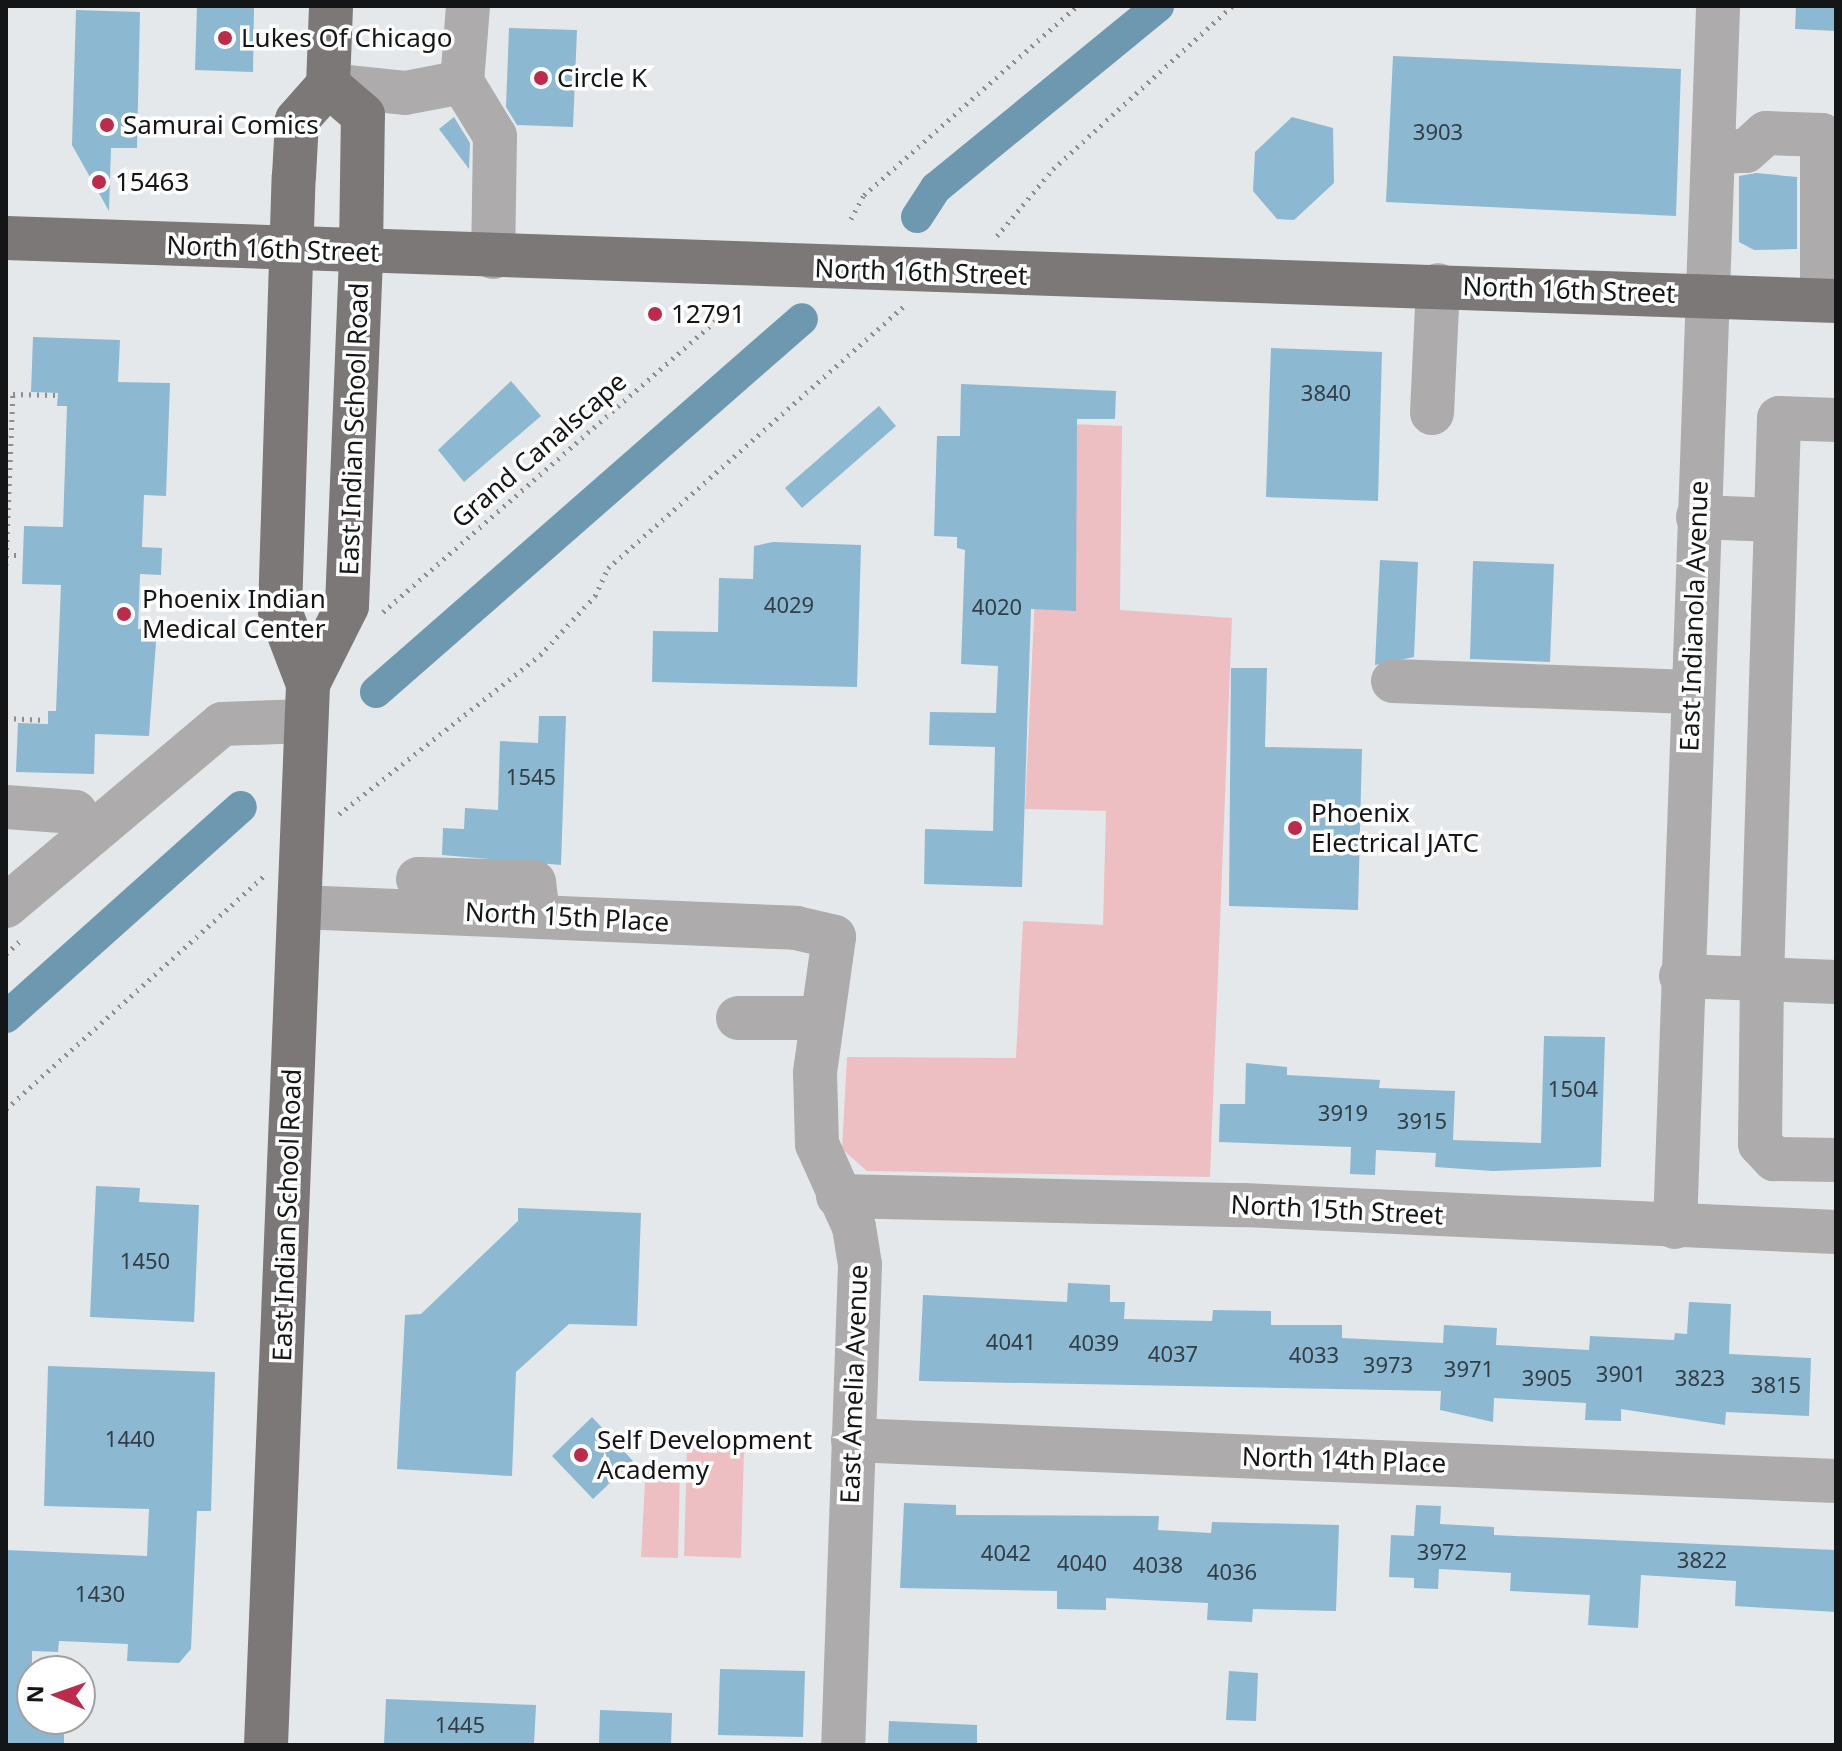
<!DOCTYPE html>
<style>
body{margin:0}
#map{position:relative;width:1842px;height:1751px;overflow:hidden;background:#e4e8ea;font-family:"Noto Sans",sans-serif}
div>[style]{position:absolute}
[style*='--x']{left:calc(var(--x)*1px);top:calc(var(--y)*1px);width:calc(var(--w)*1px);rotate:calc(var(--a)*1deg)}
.green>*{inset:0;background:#eebfc2}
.canal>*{height:32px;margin:-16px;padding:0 16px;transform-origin:16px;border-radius:16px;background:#6e97b0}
.building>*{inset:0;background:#8db8d2}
.path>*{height:5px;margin-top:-2.5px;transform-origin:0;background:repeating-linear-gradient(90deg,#8c8e90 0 2px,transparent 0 8px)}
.minor>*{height:44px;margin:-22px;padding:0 22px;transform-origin:22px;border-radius:22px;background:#adabab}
.major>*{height:44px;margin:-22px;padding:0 22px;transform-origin:22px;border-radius:22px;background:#7c7878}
.dots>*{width:22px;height:22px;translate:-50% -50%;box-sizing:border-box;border:4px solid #fff;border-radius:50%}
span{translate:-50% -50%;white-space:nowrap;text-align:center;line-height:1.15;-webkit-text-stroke:7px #fff;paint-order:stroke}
.number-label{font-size:22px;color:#323e45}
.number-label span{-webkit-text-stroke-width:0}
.poi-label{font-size:26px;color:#141516}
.left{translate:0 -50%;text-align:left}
.street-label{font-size:26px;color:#141516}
.frame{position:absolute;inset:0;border:8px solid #141516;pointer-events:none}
.north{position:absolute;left:16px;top:1655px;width:80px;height:80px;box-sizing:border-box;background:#fff;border:2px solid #a1a1a2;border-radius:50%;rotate:272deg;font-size:22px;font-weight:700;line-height:32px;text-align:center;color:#141516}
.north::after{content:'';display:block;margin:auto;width:28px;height:36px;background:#bc2b4c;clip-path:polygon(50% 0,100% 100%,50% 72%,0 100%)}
</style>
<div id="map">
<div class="green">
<i style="clip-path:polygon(1043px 423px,1122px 426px,1120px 610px,1232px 618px,1210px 1177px,867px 1171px,842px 1149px,847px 1057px,1016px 1058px,1023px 921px,1103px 925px,1106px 811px,1025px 809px)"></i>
<i style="clip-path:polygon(687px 1448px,744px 1450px,741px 1558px,684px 1556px)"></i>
<i style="clip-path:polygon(646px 1463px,680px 1467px,678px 1558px,641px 1557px)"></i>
</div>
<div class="canal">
<i style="--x:917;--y:217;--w:35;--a:-57"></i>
<i style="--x:936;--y:188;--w:287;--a:-39.3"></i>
<i style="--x:376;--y:692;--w:566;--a:-41.2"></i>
<i style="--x:6;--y:1017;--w:315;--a:-41.8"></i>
</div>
<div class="building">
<i style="clip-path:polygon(197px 6px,254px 6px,253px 72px,195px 70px)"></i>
<i style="clip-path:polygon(1796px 6px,1836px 6px,1836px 31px,1795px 29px)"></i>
<i style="clip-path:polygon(76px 10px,140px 12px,137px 148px,111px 148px,109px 211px,72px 145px)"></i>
<i style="clip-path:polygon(509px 28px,577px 30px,573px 127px,517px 125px,506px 107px)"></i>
<i style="clip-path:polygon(1393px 56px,1681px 69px,1676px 216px,1386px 202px)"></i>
<i style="clip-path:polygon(454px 117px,470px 143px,469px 169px,439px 129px)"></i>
<i style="clip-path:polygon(1292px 117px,1333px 128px,1334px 183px,1294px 220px,1277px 219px,1253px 191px,1255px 152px)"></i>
<i style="clip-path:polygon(1756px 173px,1797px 177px,1797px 249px,1754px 250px,1739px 242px,1739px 176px)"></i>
<i style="clip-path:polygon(33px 337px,120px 340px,118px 382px,170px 383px,166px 496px,144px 495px,142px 547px,162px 548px,161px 575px,140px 574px,138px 629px,157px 629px,149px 736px,95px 734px,94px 774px,16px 772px,18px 723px,48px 724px,48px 711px,56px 711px,61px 585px,22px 584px,24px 526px,63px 527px,67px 406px,57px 406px,58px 393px,31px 392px)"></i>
<i style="clip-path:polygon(1271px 348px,1382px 352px,1378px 501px,1266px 497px)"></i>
<i style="clip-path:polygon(511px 381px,541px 416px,464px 482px,438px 450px)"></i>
<i style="clip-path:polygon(961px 384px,1116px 391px,1115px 419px,1077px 419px,1076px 611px,1031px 609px,1022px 887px,924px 884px,925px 829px,993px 831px,995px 747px,929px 745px,930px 712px,996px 713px,998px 666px,961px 664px,965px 550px,957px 548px,957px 537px,934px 536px,937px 436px,960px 436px)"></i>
<i style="clip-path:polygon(879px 406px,896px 426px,802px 508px,785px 488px)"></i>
<i style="clip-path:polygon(773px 542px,861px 545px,857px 687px,652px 682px,653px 631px,718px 632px,719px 578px,753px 579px,754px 546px)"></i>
<i style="clip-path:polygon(1380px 560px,1418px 562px,1414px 657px,1375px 665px)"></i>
<i style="clip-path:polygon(1473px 561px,1554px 564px,1550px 662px,1470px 659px)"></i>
<i style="clip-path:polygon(1231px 668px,1267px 668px,1265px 747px,1362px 749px,1358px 910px,1229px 906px)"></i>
<i style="clip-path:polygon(539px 716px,566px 716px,561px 865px,442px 855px,443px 828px,464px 829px,465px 808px,498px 810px,500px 741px,538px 743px)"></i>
<i style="clip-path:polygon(1544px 1036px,1605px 1037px,1601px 1167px,1493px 1171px,1435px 1167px,1436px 1153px,1376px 1150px,1375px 1175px,1350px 1174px,1351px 1147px,1219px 1142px,1220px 1104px,1245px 1104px,1246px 1063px,1287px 1067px,1287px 1075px,1380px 1080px,1379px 1088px,1455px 1091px,1453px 1140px,1541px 1143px)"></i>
<i style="clip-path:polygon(96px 1186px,140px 1188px,139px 1202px,199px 1205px,194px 1322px,90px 1317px)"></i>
<i style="clip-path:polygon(518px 1208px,641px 1213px,637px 1326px,569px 1324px,516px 1372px,512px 1476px,397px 1469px,405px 1315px,421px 1314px,518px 1221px)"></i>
<i style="clip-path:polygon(1068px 1283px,1110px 1285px,1110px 1302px,1125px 1302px,1124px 1319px,1212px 1321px,1213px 1310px,1271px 1311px,1271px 1325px,1342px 1325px,1342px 1338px,1443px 1343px,1444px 1325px,1497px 1328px,1496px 1345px,1589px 1350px,1590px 1336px,1674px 1340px,1675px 1333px,1687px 1334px,1689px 1302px,1731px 1304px,1729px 1354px,1811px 1358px,1809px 1416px,1726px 1412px,1725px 1425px,1621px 1409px,1621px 1421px,1585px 1420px,1586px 1403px,1494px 1398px,1493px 1422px,1440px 1410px,1441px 1391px,919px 1381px,923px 1295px,1067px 1302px)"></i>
<i style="clip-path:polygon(48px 1366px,215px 1372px,211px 1511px,197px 1511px,191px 1649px,179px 1663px,127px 1661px,128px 1644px,59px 1641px,58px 1652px,32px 1651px,32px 1719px,64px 1719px,64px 1745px,6px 1745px,6px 1550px,147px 1556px,149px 1509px,44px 1506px)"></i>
<i style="clip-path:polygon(592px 1417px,633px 1461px,593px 1499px,552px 1456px)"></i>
<i style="clip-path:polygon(904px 1503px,956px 1505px,956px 1515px,1159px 1516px,1158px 1530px,1211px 1533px,1212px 1522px,1339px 1525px,1336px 1611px,1253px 1609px,1252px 1622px,1207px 1620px,1208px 1603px,1106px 1598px,1106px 1610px,1057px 1609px,1057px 1591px,900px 1588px)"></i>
<i style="clip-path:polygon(1416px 1505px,1441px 1506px,1440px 1524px,1494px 1527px,1494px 1535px,1836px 1550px,1836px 1612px,1735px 1606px,1736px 1581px,1641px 1575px,1638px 1628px,1588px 1625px,1590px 1595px,1510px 1591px,1511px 1573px,1439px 1569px,1438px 1589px,1414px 1588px,1414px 1578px,1389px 1577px,1391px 1535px,1414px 1536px)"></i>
<i style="clip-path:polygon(720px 1669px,805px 1671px,803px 1737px,718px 1735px)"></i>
<i style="clip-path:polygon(1229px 1671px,1258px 1673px,1256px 1721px,1226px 1720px)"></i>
<i style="clip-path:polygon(386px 1699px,536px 1705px,534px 1745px,384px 1745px)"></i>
<i style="clip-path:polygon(600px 1710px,672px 1713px,671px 1745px,599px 1745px)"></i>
<i style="clip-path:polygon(889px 1721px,977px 1725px,977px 1745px,888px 1745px)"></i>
</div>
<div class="path">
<i style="--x:851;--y:219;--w:27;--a:-62"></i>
<i style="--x:864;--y:195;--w:285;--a:-41.6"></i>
<i style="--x:997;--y:236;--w:87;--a:-50.1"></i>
<i style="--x:1053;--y:169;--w:242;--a:-42.3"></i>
<i style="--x:6;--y:555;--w:14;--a:0"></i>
<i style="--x:6;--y:565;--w:171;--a:-87.7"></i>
<i style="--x:13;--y:394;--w:42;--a:1.4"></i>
<i style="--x:383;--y:612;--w:459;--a:-41.2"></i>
<i style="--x:6;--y:718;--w:35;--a:3"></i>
<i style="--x:339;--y:814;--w:256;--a:-38.3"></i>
<i style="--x:540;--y:655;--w:81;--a:-47"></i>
<i style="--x:595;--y:596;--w:31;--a:-65"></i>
<i style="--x:608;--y:568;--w:394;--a:-41.5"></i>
<i style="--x:6;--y:954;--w:21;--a:-43"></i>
<i style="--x:6;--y:1109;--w:348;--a:-42.1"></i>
</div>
<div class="minor">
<i style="--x:468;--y:6;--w:76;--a:94.5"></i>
<i style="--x:462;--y:82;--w:63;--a:58.6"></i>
<i style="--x:495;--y:136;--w:121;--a:90.9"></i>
<i style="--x:328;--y:85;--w:77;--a:5.9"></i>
<i style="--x:405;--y:93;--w:58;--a:-10.9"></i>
<i style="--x:1713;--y:152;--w:33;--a:-2"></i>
<i style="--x:1746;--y:151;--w:27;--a:-42"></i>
<i style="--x:1766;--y:133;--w:56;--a:2"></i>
<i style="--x:1822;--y:135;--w:165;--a:90"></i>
<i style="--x:1432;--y:413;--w:128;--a:-87.3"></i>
<i style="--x:1698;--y:517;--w:77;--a:2.2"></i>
<i style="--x:1393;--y:681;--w:298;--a:2.1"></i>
<i style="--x:6;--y:807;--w:69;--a:4.1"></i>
<i style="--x:75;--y:812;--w:26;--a:54"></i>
<i style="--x:418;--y:879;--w:116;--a:1.5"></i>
<i style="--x:534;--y:882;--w:34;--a:83"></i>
<i style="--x:6;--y:906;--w:282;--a:-40.1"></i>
<i style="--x:222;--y:724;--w:84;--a:-2"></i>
<i style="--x:299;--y:907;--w:497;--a:2.4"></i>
<i style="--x:796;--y:928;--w:39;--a:13"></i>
<i style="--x:834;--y:937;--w:137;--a:98"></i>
<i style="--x:815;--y:1073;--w:71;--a:88.4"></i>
<i style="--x:817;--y:1144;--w:91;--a:66"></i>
<i style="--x:854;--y:1227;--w:38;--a:81"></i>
<i style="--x:860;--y:1265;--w:480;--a:92"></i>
<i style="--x:1681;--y:976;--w:81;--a:2.1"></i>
<i style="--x:1762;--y:979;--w:561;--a:-88.26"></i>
<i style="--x:1779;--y:418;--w:57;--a:2"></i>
<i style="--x:1836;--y:982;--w:74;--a:-177.7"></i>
<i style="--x:1762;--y:979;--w:165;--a:90.7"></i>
<i style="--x:1760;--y:1144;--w:21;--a:47"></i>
<i style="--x:1774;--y:1159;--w:62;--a:0.9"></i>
<i style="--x:738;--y:1018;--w:84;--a:0"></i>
<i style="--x:838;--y:1196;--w:405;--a:1.3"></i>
<i style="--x:1243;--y:1205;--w:594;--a:2.61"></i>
<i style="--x:1675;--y:1227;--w:1222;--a:-87.98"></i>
<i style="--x:853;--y:1440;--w:984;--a:2.39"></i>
</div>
<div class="major">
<i style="--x:6;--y:238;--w:1831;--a:1.97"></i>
<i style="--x:308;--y:684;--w:87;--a:-63.4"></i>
<i style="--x:347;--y:606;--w:354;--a:-87.7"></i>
<i style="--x:361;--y:252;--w:137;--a:-89.2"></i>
<i style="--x:363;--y:115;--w:46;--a:-139.4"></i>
<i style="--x:266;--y:1745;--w:1062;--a:-87.73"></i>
<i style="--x:308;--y:684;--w:78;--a:-111"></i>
<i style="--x:280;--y:611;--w:435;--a:-88.2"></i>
<i style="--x:294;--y:176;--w:56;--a:-86.9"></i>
<i style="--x:297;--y:120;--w:47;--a:-48.5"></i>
<i style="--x:328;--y:85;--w:79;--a:-87.8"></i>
</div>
<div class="dots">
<i style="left:225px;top:38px;background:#bc2b4c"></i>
<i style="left:541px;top:78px;background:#bc2b4c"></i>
<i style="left:107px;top:125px;background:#bc2b4c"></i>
<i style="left:99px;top:182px;background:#bc2b4c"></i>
<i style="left:655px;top:314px;background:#bc2b4c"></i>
<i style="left:124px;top:614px;background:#bc2b4c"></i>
<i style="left:1295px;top:828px;background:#bc2b4c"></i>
<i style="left:581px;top:1455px;background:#bc2b4c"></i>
</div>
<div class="number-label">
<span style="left:1438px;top:132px">3903</span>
<span style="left:1326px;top:393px">3840</span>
<span style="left:789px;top:605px">4029</span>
<span style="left:997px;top:607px">4020</span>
<span style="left:531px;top:777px">1545</span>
<span style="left:1573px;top:1089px">1504</span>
<span style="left:1343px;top:1113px">3919</span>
<span style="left:1422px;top:1121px">3915</span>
<span style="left:145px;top:1261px">1450</span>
<span style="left:1011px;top:1342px">4041</span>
<span style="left:1094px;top:1343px">4039</span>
<span style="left:1173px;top:1354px">4037</span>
<span style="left:1314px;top:1355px">4033</span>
<span style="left:1388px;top:1365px">3973</span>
<span style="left:1469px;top:1369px">3971</span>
<span style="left:1621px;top:1374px">3901</span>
<span style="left:1547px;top:1378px">3905</span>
<span style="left:1700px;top:1378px">3823</span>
<span style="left:1776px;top:1385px">3815</span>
<span style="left:130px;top:1439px">1440</span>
<span style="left:1442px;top:1552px">3972</span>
<span style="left:1006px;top:1553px">4042</span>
<span style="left:1702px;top:1560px">3822</span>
<span style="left:1082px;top:1563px">4040</span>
<span style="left:1158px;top:1565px">4038</span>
<span style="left:1232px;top:1572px">4036</span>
<span style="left:100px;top:1594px">1430</span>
<span style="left:460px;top:1725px">1445</span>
</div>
<div class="poi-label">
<span class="left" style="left:241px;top:38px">Lukes Of Chicago</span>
<span class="left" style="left:557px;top:78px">Circle K</span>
<span class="left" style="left:123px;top:125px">Samurai Comics</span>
<span class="left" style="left:115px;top:182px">15463</span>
<span class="left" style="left:671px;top:314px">12791</span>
<span class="left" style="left:142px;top:614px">Phoenix Indian<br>Medical Center</span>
<span class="left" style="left:1311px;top:828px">Phoenix<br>Electrical JATC</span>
<span class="left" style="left:597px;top:1455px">Self Development<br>Academy</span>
</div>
<div class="street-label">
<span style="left:273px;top:249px;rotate:2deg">North 16th Street</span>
<span style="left:921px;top:272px;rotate:2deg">North 16th Street</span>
<span style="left:1569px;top:290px;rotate:2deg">North 16th Street</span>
<span style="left:354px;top:429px;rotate:-88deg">East Indian School Road</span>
<span style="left:539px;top:450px;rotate:-41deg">Grand Canalscape</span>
<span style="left:1694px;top:616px;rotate:-88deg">East Indianola Avenue</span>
<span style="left:567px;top:917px;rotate:3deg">North 15th Place</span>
<span style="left:1337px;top:1210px;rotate:3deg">North 15th Street</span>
<span style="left:287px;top:1215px;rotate:-88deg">East Indian School Road</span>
<span style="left:854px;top:1384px;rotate:-88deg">East Amelia Avenue</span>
<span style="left:1344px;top:1460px;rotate:2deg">North 14th Place</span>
</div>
<div class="frame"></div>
<div class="north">N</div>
</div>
